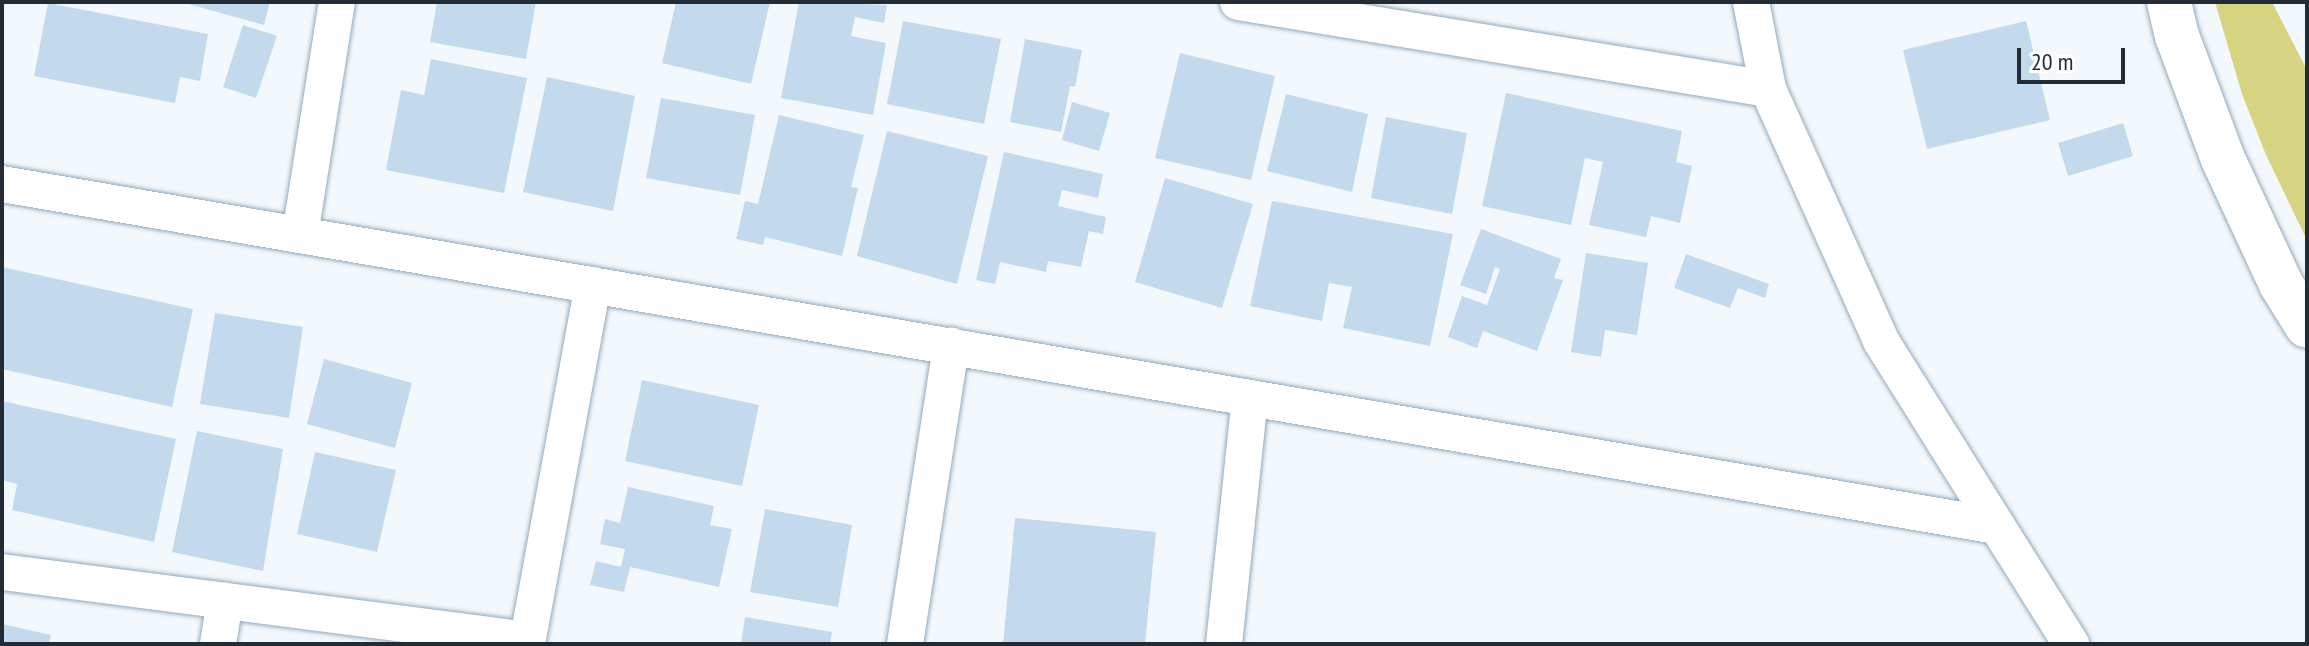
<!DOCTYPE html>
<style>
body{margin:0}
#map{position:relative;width:2309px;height:646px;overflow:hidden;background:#f3f8fc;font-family:"PT Sans Narrow",sans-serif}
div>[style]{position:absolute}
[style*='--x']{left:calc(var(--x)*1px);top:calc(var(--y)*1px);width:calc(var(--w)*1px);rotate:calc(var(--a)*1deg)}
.green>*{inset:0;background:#d6d381}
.building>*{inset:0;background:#c2d9ee}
.roads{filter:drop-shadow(0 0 2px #92a9bc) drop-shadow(0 0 2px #92a9bc)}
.minor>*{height:36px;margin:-18px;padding:0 18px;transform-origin:18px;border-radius:18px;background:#fff}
.primary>*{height:44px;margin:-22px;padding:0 22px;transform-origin:22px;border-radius:22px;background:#fff}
span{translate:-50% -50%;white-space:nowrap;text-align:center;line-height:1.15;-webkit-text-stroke:8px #fff;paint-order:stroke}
.frame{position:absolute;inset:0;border:4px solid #232c34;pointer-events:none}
.scale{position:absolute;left:2017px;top:48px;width:108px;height:36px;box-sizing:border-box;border:4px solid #232c34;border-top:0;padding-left:10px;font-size:24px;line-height:28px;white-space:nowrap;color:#232c34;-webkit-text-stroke:6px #fff;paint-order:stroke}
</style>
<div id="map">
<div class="green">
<i style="clip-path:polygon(2215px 2px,2272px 2px,2307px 70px,2307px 240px,2266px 155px,2242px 94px)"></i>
</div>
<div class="building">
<i style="clip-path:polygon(181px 2px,270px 2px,264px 25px)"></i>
<i style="clip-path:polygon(437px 2px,536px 2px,526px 59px,430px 42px)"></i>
<i style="clip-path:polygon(676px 2px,770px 2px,751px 84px,662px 63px)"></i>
<i style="clip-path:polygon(799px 2px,887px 5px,884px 23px,855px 17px,851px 36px,886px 43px,873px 115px,781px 98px)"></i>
<i style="clip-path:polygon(48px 3px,208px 34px,200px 81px,180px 77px,175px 103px,34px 76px)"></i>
<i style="clip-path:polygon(903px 21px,1001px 39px,984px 124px,887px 104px)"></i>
<i style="clip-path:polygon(2026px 21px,2050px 120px,1927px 149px,1903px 50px)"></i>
<i style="clip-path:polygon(243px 25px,277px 36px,256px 98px,223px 87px)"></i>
<i style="clip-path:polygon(1025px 39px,1082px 50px,1075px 87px,1070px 86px,1061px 132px,1010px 122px)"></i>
<i style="clip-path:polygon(1180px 53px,1275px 76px,1251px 180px,1155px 158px)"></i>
<i style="clip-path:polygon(431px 59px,527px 78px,504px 193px,386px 170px,401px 90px,424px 95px)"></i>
<i style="clip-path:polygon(547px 77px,635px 96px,613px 211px,523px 192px)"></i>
<i style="clip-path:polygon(1506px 93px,1682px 131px,1676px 162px,1692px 166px,1680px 223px,1651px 216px,1646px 237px,1589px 225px,1603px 162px,1585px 158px,1571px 225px,1482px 206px)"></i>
<i style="clip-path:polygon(1286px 94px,1368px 114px,1352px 192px,1267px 171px)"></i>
<i style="clip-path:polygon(661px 98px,755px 115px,740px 195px,646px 178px)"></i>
<i style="clip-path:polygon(1072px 102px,1110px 113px,1099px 151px,1062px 140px)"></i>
<i style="clip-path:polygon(779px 115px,864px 135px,851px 187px,858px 188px,842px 256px,765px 237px,763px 245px,736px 239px,745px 201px,758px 204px)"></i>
<i style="clip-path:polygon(1386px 117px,1467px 133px,1452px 214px,1371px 198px)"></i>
<i style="clip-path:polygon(2123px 123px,2133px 156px,2068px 176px,2058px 143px)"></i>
<i style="clip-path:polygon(887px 131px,988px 156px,957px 284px,857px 256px)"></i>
<i style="clip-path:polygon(1004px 152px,1103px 174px,1098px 198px,1062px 190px,1058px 206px,1106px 217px,1103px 234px,1089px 231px,1081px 267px,1048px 261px,1046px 272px,1000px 262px,995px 284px,976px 280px)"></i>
<i style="clip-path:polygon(1165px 178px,1253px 204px,1222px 308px,1135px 282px)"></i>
<i style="clip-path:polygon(1272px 201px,1453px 234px,1430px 346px,1343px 328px,1352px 287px,1329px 283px,1322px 321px,1250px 306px)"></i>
<i style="clip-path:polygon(1481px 229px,1561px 259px,1554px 278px,1563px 280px,1537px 351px,1483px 331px,1477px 348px,1448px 337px,1462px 296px,1487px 305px,1500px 269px,1495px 267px,1486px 294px,1460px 285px)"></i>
<i style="clip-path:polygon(1586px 253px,1648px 263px,1637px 335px,1605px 330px,1601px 357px,1571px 352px)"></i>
<i style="clip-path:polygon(1686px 254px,1769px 284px,1765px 298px,1738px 288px,1730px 308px,1674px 288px)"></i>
<i style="clip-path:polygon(2px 267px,193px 309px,172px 407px,2px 369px)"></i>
<i style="clip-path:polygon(215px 313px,303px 327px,289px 418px,200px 404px)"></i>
<i style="clip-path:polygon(324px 359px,412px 383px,395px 448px,307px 424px)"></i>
<i style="clip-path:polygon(642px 380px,759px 405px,742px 486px,625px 461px)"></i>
<i style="clip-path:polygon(2px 401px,176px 439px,154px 542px,12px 510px,17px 484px,2px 480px)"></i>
<i style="clip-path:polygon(197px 431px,283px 449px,263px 571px,172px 552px)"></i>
<i style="clip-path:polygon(315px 452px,396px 470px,377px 552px,297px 534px)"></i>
<i style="clip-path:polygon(628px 487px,714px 506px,710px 525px,732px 529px,719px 587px,630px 567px,624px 592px,590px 585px,596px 561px,621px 567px,625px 549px,600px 544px,605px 519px,620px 523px)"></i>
<i style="clip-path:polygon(765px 509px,852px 525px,838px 607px,750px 592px)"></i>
<i style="clip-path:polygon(1015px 518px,1156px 532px,1145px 644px,1003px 644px)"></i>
<i style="clip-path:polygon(745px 617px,832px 632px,830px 644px,741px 644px)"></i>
<i style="clip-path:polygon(2px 624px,51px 635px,49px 644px,2px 644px)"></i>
</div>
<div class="roads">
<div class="minor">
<i style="--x:1238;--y:2;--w:537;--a:9.32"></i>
<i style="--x:1751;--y:2;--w:89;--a:78.9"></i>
<i style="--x:1768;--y:89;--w:276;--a:65.8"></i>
<i style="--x:1881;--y:341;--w:358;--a:57.9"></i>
<i style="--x:2;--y:184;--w:2024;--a:9.73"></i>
<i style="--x:300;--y:235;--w:236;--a:-81"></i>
<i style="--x:2;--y:572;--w:530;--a:7.37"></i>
<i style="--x:218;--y:644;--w:44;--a:-80.8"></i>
<i style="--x:527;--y:644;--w:365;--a:-79.6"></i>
<i style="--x:905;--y:644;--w:302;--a:-81.2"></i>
<i style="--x:1224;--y:644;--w:247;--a:-84"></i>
</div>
<div class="primary">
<i style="--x:2169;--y:2;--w:35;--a:77"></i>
<i style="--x:2177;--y:36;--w:131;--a:69.5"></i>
<i style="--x:2223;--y:159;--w:138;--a:65.1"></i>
<i style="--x:2281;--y:284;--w:49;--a:58.2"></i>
</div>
</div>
<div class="frame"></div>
<div class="scale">20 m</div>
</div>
